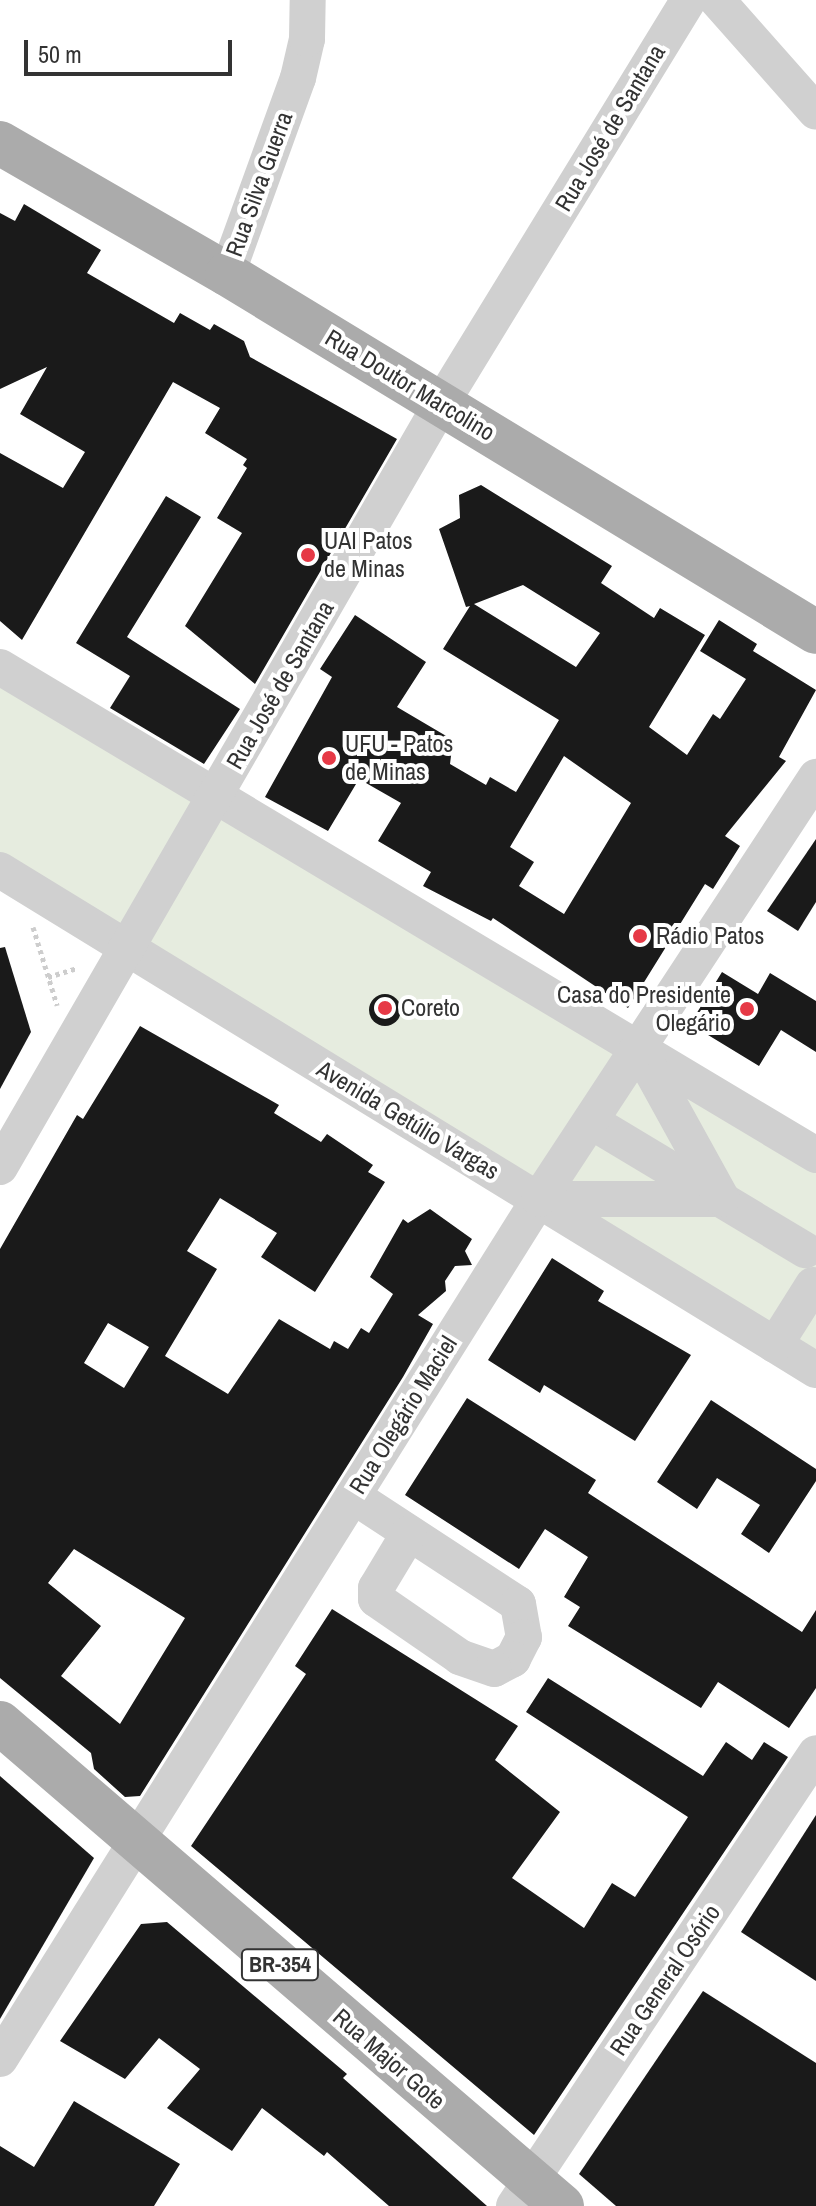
<!DOCTYPE html>
<meta charset="utf-8">
<style>
body{margin:0}
#map{position:relative;width:816px;height:2206px;overflow:hidden;background:#fff;font-family:"Archivo Narrow",sans-serif}
div>[style]{position:absolute}
[style*='--x']{left:calc(var(--x)*1px);top:calc(var(--y)*1px);width:calc(var(--w)*1px);rotate:calc(var(--a)*1deg)}
.green>*{inset:0;background:#e6ecdf}
.building>*{inset:0;background:#1a1a1a}
.round{border-radius:50%}
.path>*{height:5px;margin-top:-2.5px;transform-origin:0;background:repeating-linear-gradient(90deg,#cdcdcd 0 4px,transparent 0 8px)}
.minor>*{height:36px;margin:-18px;padding:0 18px;transform-origin:18px;border-radius:18px;background:#d0d0d0}
.major>*{height:44px;margin:-22px;padding:0 22px;transform-origin:22px;border-radius:22px;background:#ababab}
.dots>*{width:22px;height:22px;translate:-50% -50%;box-sizing:border-box;border:4px solid #fff;border-radius:50%}
span{translate:-50% -50%;white-space:nowrap;text-align:center;line-height:1.15;-webkit-text-stroke:8px #fff;paint-order:stroke}
.shield-label span{padding:2px 6px;background:#fff;border:2px solid;border-radius:6px;-webkit-text-stroke-width:0}
.shield-label{font-size:22px;color:#333;font-weight:700}
.street-label{font-size:24px;color:#333}
.poi-label{font-size:24px;color:#333}
.left{translate:0 -50%;text-align:left}
.right{translate:-100% -50%;text-align:right}
.scale{position:absolute;left:24px;top:40px;width:208px;height:36px;box-sizing:border-box;border:4px solid #333;border-top:0;padding-left:10px;font-size:24px;line-height:28px;white-space:nowrap;color:#333;-webkit-text-stroke:6px #fff;paint-order:stroke}
</style>
<div id="map">
<div class="green">
<i style="clip-path:polygon(0 667px,816px 1155px,816px 1370px,0 870px)"></i>
</div>
<div class="building">
<i style="clip-path:polygon(24px 204px,101px 250px,87px 273px,174px 323px,180px 313px,210px 330px,214px 324px,244px 341px,250px 357px,397px 439px,255px 684px,185px 626px,242px 533px,217px 518px,247px 468px,243px 465px,247px 459px,205px 433px,220px 408px,173px 382px,22px 640px,0 621px,0 453px,63px 488px,85px 452px,20px 414px,47px 367px,0 389px,0 213px,15px 221px)"></i>
<i style="clip-path:polygon(evenodd,481px 485px,612px 566px,601px 583px,654px 618px,660px 608px,705px 635px,649px 727px,687px 755px,713px 714px,720px 719px,746px 679px,700px 651px,719px 620px,757px 644px,753px 651px,816px 690px,779px 757px,786px 761px,725px 836px,740px 846px,713px 889px,705px 884px,628px 1008px,493px 918px,491px 921px,423px 886px,431px 872px,378px 841px,401px 803px,359px 779px,328px 831px,265px 797px,332px 677px,320px 669px,355px 615px,426px 662px,397px 707px,453px 740px,450px 764px,486px 785px,490px 777px,516px 792px,559px 720px,443px 649px,470px 606px,466px 607px,439px 529px,460px 518px,459px 495px,481px 485px,523px 585px,600px 633px,576px 667px,474px 604px,523px 585px,481px 485px,564px 756px,631px 803px,564px 914px,519px 886px,534px 862px,510px 847px,564px 756px)"></i>
<i style="clip-path:polygon(166px 496px,201px 517px,127px 637px,240px 709px,204px 764px,110px 708px,130px 676px,76px 643px)"></i>
<i style="clip-path:polygon(816px 839px,816px 902px,798px 931px,767px 911px)"></i>
<i style="clip-path:polygon(5px 947px,31px 1032px,0 1089px,0 948px)"></i>
<i style="clip-path:polygon(722px 972px,758px 994px,770px 973px,816px 1001px,816px 1052px,781px 1030px,759px 1066px,690px 1024px)"></i>
<i class="round" style="left:369px;top:994px;width:32px;height:32px"></i>
<i style="clip-path:polygon(evenodd,140px 1026px,279px 1105px,274px 1113px,321px 1142px,327px 1134px,373px 1165px,368px 1172px,385px 1182px,315px 1292px,261px 1257px,277px 1233px,220px 1198px,187px 1251px,217px 1269px,165px 1356px,160px 1353px,228px 1394px,279px 1319px,330px 1349px,334px 1341px,348px 1349px,361px 1328px,369px 1333px,393px 1294px,370px 1277px,403px 1219px,408px 1223px,430px 1209px,472px 1239px,465px 1251px,472px 1265px,455px 1266px,445px 1281px,446px 1291px,418px 1315px,433px 1324px,403px 1377px,140px 1796px,125px 1797px,94px 1769px,91px 1753px,0 1678px,0 1249px,77px 1115px,83px 1119px,140px 1026px,108px 1323px,149px 1347px,124px 1388px,84px 1363px,108px 1323px,140px 1026px,74px 1549px,185px 1618px,120px 1724px,61px 1676px,101px 1626px,48px 1583px,74px 1549px)"></i>
<i style="clip-path:polygon(552px 1258px,604px 1291px,598px 1301px,691px 1355px,635px 1441px,544px 1385px,540px 1393px,488px 1360px)"></i>
<i style="clip-path:polygon(467px 1398px,596px 1480px,588px 1493px,802px 1632px,816px 1610px,816px 1688px,789px 1728px,718px 1682px,701px 1708px,568px 1626px,580px 1607px,564px 1597px,588px 1557px,545px 1529px,519px 1569px,405px 1495px)"></i>
<i style="clip-path:polygon(711px 1400px,816px 1469px,816px 1481px,769px 1553px,741px 1534px,760px 1505px,717px 1478px,697px 1509px,657px 1482px)"></i>
<i style="clip-path:polygon(332px 1609px,518px 1726px,495px 1760px,560px 1812px,512px 1878px,584px 1928px,612px 1883px,635px 1897px,688px 1817px,526px 1712px,548px 1678px,703px 1776px,726px 1742px,752px 1760px,764px 1742px,788px 1757px,534px 2135px,191px 1846px,306px 1674px,295px 1666px)"></i>
<i style="clip-path:polygon(0 1776px,94px 1858px,0 2019px)"></i>
<i style="clip-path:polygon(816px 1815px,816px 1981px,741px 1932px)"></i>
<i style="clip-path:polygon(167px 1922px,347px 2074px,343px 2078px,487px 2206px,389px 2206px,327px 2152px,324px 2156px,262px 2108px,232px 2151px,167px 2108px,200px 2069px,159px 2038px,125px 2079px,60px 2041px,141px 1924px)"></i>
<i style="clip-path:polygon(703px 1991px,816px 2063px,816px 2206px,616px 2206px,579px 2174px)"></i>
<i style="clip-path:polygon(74px 2101px,180px 2164px,154px 2206px,0 2206px,0 2146px,34px 2167px)"></i>
</div>
<div class="path">
<i style="--x:33;--y:927;--w:82;--a:72.9"></i>
<i style="--x:48;--y:977;--w:31;--a:-17"></i>
</div>
<div class="minor">
<i style="--x:717;--y:0;--w:149;--a:48.5"></i>
<i style="--x:227;--y:274;--w:208;--a:-70.1"></i>
<i style="--x:298;--y:78;--w:40;--a:-77"></i>
<i style="--x:307;--y:39;--w:39;--a:-89"></i>
<i style="--x:0;--y:667;--w:951;--a:30.88"></i>
<i style="--x:0;--y:870;--w:957;--a:31.5"></i>
<i style="--x:592;--y:1122;--w:249;--a:31"></i>
<i style="--x:0;--y:1167;--w:881;--a:-59.97"></i>
<i style="--x:441;--y:404;--w:474;--a:-58.5"></i>
<i style="--x:539;--y:1199;--w:183;--a:0"></i>
<i style="--x:722;--y:1199;--w:168;--a:-118.9"></i>
<i style="--x:775;--y:1345;--w:71;--a:-57.7"></i>
<i style="--x:353;--y:1496;--w:197;--a:33.2"></i>
<i style="--x:518;--y:1604;--w:34;--a:80"></i>
<i style="--x:524;--y:1637;--w:25;--a:117"></i>
<i style="--x:513;--y:1659;--w:21;--a:152"></i>
<i style="--x:494;--y:1669;--w:36;--a:-161"></i>
<i style="--x:460;--y:1657;--w:102;--a:-145.4"></i>
<i style="--x:376;--y:1599;--w:11;--a:-90"></i>
<i style="--x:376;--y:1588;--w:64;--a:-59"></i>
<i style="--x:0;--y:2059;--w:1015;--a:-57.92"></i>
<i style="--x:539;--y:1199;--w:505;--a:-56.72"></i>
<i style="--x:514;--y:2206;--w:544;--a:-56.31"></i>
</div>
<div class="major">
<i style="--x:0;--y:143;--w:262;--a:30"></i>
<i style="--x:227;--y:274;--w:689;--a:31.29"></i>
<i style="--x:0;--y:1723;--w:741;--a:40.68"></i>
</div>
<div class="dots">
<i style="left:308px;top:555px;background:#e63946"></i>
<i style="left:329px;top:758px;background:#e63946"></i>
<i style="left:640px;top:936px;background:#e63946"></i>
<i style="left:385px;top:1008px;background:#e63946"></i>
<i style="left:747px;top:1009px;background:#e63946"></i>
</div>
<div class="shield-label">
<span style="left:280px;top:1965px">BR-354</span>
</div>
<div class="street-label">
<span style="left:610px;top:128px;rotate:-59deg">Rua José de Santana</span>
<span style="left:259px;top:184px;rotate:-70deg">Rua Silva Guerra</span>
<span style="left:410px;top:385px;rotate:31deg">Rua Doutor Marcolino</span>
<span style="left:280px;top:685px;rotate:-60deg">Rua José de Santana</span>
<span style="left:408px;top:1120px;rotate:31deg">Avenida Getúlio Vargas</span>
<span style="left:403px;top:1415px;rotate:-58deg">Rua Olegário Maciel</span>
<span style="left:665px;top:1980px;rotate:-56deg">Rua General Osório</span>
<span style="left:389px;top:2059px;rotate:41deg">Rua Major Gote</span>
</div>
<div class="poi-label">
<span class="left" style="left:324px;top:555px">UAI Patos<br>de Minas</span>
<span class="left" style="left:345px;top:758px">UFU - Patos<br>de Minas</span>
<span class="left" style="left:656px;top:936px">Rádio Patos</span>
<span class="right" style="left:731px;top:1009px">Casa do Presidente<br>Olegário</span>
<span class="left" style="left:401px;top:1008px">Coreto</span>
</div>
<div class="scale">50 m</div>
</div>
